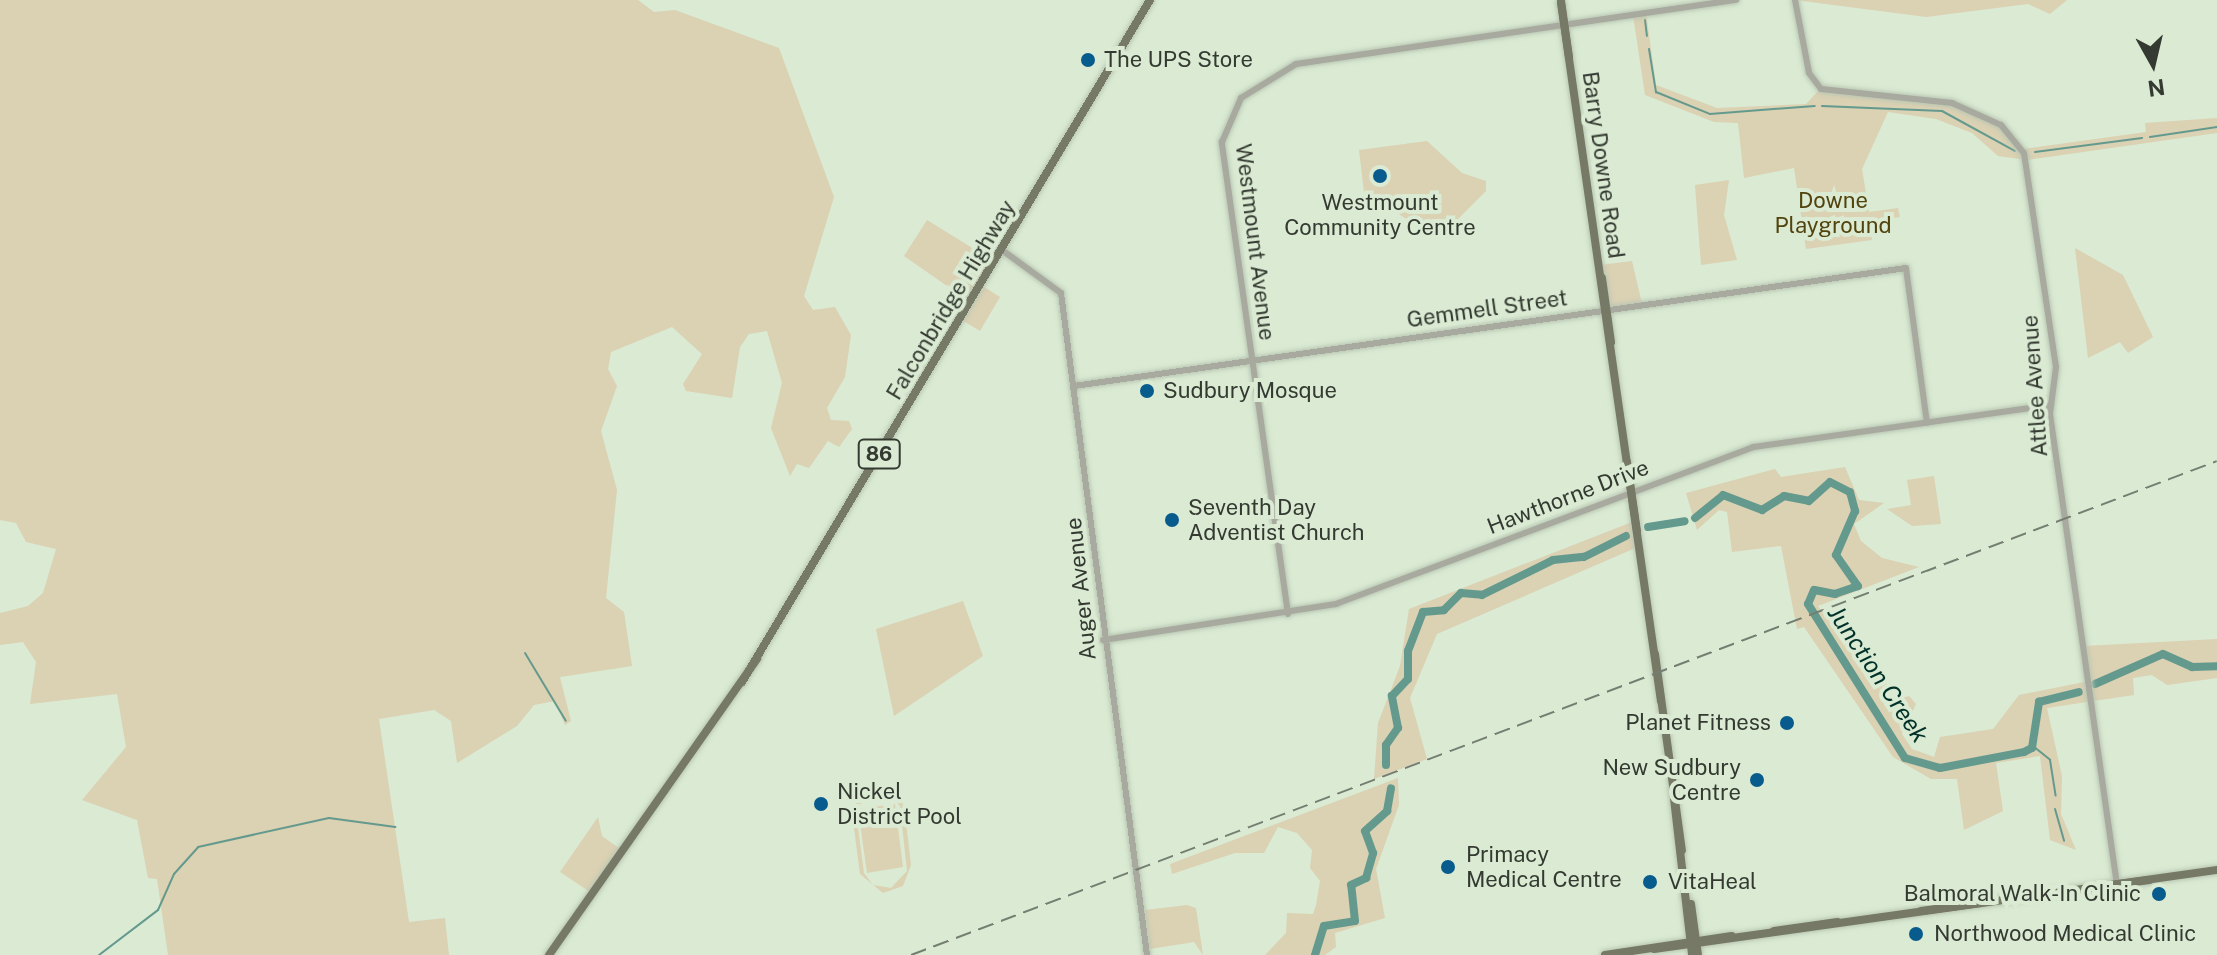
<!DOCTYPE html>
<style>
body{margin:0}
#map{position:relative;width:2217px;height:955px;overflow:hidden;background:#daead3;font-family:"Public Sans",sans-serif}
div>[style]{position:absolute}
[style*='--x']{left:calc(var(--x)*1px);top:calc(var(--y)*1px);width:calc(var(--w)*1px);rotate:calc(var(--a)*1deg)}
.green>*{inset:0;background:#dbd1b3}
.stream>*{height:2px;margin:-1px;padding:0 1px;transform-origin:1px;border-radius:1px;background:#649a8e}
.river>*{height:8px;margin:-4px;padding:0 4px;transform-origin:4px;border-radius:4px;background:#649a8e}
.roads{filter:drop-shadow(0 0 2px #b9c7b3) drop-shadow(0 0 2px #b9c7b3)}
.minor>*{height:6px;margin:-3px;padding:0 3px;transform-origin:3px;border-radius:3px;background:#a8aa9f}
.major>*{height:8px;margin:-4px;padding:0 4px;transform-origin:4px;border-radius:4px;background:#767965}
.rail>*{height:2px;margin-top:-1px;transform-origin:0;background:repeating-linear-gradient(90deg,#747e70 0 16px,transparent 0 24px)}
.dots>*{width:22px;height:22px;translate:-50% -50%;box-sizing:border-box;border:4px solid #daead3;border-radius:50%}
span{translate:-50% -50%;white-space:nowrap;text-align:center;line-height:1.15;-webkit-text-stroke:8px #daead3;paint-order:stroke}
.shield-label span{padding:2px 6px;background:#daead3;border:2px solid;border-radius:6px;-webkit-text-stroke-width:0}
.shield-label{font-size:20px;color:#343a31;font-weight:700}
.poi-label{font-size:22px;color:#343a31}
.left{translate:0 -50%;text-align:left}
.right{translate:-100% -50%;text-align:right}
.street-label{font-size:22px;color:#343a31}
.park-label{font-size:22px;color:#52430d}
.water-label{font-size:24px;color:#00322a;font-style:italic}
.north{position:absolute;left:2113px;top:24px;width:80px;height:80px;-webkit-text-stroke:6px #daead3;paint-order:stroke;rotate:172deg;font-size:22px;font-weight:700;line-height:32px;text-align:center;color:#343a31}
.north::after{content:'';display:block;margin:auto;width:28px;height:36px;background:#343a31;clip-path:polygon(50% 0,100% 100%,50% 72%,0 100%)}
</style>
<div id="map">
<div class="green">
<i style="clip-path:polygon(0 0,638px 0,654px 12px,675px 10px,779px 48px,834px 197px,804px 296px,813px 310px,835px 307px,851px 335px,845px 377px,827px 408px,831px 420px,849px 421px,852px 429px,839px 447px,828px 441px,809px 468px,797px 464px,790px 476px,771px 428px,782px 383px,767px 331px,749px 334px,740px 347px,732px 398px,686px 391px,683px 384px,702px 354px,672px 327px,611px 352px,608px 369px,617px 386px,601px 431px,617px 490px,606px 598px,624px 612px,632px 666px,560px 677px,571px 721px,565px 725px,555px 701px,534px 705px,517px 726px,457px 763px,451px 721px,434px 710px,379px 719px,409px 922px,445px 918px,449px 955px,168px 955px,157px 879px,148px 878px,137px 820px,82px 800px,126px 747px,117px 694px,30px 704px,36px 662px,23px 642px,0 645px,0 613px,28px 606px,43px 593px,56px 549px,26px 542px,16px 523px,0 520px)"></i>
<i style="clip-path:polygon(1795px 0,2067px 0,2050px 14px,2028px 4px,1926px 17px)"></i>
<i style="clip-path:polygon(1646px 13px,1656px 85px,1717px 108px,1806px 104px,1821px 88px,1931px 98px,1996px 121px,2023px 149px,2146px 132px,2145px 123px,2217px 118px,2217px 133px,2027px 160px,1998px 156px,1972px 133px,1936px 119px,1888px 112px,1862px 169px,1869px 212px,1898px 208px,1900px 217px,1870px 221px,1872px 240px,1806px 249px,1794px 168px,1744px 178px,1738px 123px,1714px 122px,1645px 95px,1633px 15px)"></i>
<i style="clip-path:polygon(1427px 141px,1462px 173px,1486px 181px,1486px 191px,1438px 239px,1364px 192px,1359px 150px)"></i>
<i style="clip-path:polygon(1729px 180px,1724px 215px,1737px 260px,1701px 265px,1695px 185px)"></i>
<i style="clip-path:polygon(927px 220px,995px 262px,981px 285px,1000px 297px,980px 331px,960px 319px,970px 302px,904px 256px)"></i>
<i style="clip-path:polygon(2075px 248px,2123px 275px,2153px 337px,2128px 353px,2120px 342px,2088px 358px)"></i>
<i style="clip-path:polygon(1632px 261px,1642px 304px,1610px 309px,1600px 265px)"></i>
<i style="clip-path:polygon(1845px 467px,1859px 500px,1884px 503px,1854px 524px,1861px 541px,1882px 558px,1919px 567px,1818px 606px,1865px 666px,1880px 664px,1892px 701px,1909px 696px,1916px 704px,1902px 734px,1912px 749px,1934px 757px,1940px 737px,1993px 729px,2019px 695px,2089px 681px,2084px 646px,2217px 639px,2217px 678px,2167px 685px,2152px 675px,2133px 678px,2134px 695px,2047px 708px,2062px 776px,2061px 814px,2076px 850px,2050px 840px,2040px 756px,1996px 763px,2003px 811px,1964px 830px,1957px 779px,1931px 779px,1893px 757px,1804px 627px,1797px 629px,1781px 546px,1732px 552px,1727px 512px,1719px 510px,1697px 530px,1686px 493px,1775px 469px,1781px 477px)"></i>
<i style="clip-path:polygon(1934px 476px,1941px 524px,1912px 526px,1887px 509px,1911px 505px,1907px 480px)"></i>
<i style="clip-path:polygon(1632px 522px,1640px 546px,1437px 634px,1410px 698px,1427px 759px,1374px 779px,1378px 723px,1400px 666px,1409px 609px)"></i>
<i style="clip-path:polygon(963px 601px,983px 656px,894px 716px,876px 629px)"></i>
<i style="clip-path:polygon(1398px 778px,1399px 805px,1376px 869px,1385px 918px,1335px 933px,1336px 947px,1325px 955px,1265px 955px,1286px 933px,1287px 913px,1313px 914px,1316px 905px,1320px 881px,1310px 868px,1312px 850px,1297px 833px,1278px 827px,1264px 853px,1235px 853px,1172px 874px,1170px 864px)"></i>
<i style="clip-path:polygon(evenodd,885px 786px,904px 805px,911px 865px,903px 886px,883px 893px,860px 874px,852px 813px,862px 789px,885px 786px,868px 790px,888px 792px,900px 806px,907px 871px,891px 888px,873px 885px,864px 873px,856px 813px,868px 790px)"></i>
<i style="clip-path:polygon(895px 804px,903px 867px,867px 873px,858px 809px)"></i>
<i style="clip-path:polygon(598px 817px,602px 836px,623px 851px,593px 894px,560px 872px)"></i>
<i style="clip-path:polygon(1187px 905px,1196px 908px,1203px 955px,1194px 942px,1150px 949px,1145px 910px)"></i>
</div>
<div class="stream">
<i style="--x:1645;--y:20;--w:16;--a:83"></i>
<i style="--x:1649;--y:49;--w:44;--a:80.8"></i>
<i style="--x:1656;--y:92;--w:58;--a:22.2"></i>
<i style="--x:1710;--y:114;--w:105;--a:-4.4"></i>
<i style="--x:1822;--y:106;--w:120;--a:2.4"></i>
<i style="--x:1942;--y:111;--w:83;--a:28.7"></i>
<i style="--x:2150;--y:137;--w:68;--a:-8.5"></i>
<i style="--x:2035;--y:152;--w:108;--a:-7.5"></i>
<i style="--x:525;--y:653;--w:79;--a:58.9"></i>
<i style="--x:2033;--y:746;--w:22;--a:39"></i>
<i style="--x:2050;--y:760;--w:36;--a:81"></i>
<i style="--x:2055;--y:809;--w:33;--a:74"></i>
<i style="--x:99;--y:955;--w:74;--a:-37.3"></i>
<i style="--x:158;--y:910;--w:39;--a:-66"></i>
<i style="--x:174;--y:874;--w:36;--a:-48"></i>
<i style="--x:198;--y:847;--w:134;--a:-12.5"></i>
<i style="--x:329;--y:818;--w:67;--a:7.8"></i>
</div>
<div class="river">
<i style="--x:1695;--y:518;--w:36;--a:-39"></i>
<i style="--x:1723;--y:495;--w:42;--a:21"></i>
<i style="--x:1762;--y:510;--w:26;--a:-32"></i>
<i style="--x:1784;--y:496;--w:25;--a:11"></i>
<i style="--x:1809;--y:501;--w:28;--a:-42"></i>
<i style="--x:1830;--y:482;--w:22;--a:27"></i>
<i style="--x:1850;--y:492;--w:20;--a:75"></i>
<i style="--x:1855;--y:511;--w:48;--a:113.4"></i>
<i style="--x:1836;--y:555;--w:38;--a:55"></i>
<i style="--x:1858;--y:586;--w:24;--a:161"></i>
<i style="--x:1835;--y:594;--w:21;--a:-169"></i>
<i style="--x:1814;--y:590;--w:15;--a:113"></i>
<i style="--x:1808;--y:604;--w:182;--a:57.8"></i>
<i style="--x:1905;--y:758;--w:36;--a:16"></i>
<i style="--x:1940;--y:768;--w:86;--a:-10.8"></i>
<i style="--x:2024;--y:752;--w:9;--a:-27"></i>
<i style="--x:2032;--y:748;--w:47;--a:-81.3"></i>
<i style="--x:2039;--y:702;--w:41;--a:-14"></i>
<i style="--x:1648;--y:527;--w:37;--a:-9"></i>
<i style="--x:2095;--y:684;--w:74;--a:-23.8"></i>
<i style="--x:2163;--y:654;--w:32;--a:24"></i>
<i style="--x:2192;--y:667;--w:25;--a:-2"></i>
<i style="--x:1386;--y:765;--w:20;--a:-90"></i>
<i style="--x:1386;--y:745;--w:21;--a:-55"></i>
<i style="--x:1398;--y:728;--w:33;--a:-101"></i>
<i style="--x:1392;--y:696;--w:23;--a:-47"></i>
<i style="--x:1408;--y:679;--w:28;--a:-90"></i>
<i style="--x:1408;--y:651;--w:42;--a:-69"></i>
<i style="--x:1423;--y:612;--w:21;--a:-5"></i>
<i style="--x:1444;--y:610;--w:24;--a:-45"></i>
<i style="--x:1461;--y:593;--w:21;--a:5"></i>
<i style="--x:1482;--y:595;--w:79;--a:-26.2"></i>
<i style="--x:1553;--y:560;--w:31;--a:-6"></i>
<i style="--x:1584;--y:557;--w:47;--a:-26.6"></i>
<i style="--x:1315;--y:955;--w:30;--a:-73"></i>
<i style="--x:1324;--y:926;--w:31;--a:-9"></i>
<i style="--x:1355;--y:921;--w:36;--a:-96"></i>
<i style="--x:1351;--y:885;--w:17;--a:-25"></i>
<i style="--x:1366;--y:878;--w:26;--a:-74"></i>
<i style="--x:1373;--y:853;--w:23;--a:-110"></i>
<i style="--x:1365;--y:831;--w:30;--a:-42"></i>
<i style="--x:1387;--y:811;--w:23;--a:-80"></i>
</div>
<div class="roads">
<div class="minor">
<i style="--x:1795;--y:0;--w:74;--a:79.1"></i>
<i style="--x:1809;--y:73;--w:20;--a:53"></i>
<i style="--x:1821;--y:89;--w:132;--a:6.1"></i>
<i style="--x:1952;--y:103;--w:54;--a:24.2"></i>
<i style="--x:2001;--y:125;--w:36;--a:51"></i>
<i style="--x:2024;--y:153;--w:216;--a:81.5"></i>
<i style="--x:2056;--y:367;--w:47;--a:97.3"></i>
<i style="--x:2050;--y:414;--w:477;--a:81.9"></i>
<i style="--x:1002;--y:250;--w:73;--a:36.1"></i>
<i style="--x:1061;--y:293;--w:668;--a:82.6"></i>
<i style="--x:1074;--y:386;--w:840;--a:-8.07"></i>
<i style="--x:1906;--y:268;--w:156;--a:82.3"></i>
<i style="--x:1288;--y:614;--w:477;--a:-98"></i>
<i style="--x:1222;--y:142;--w:48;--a:-66.6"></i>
<i style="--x:1241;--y:98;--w:65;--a:-31.7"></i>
<i style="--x:1296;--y:64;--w:445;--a:-8.3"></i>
<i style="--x:1103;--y:640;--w:236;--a:-8.8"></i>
<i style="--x:1336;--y:604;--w:446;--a:-20.6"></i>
<i style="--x:1753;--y:447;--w:300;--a:-8"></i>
</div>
<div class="major">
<i style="--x:1561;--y:1;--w:57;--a:81.9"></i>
<i style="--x:1561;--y:3;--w:705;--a:81.85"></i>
<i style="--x:1602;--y:278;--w:65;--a:82"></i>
<i style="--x:1627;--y:462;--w:70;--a:81.8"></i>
<i style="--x:1655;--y:654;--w:198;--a:82.2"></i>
<i style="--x:742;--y:682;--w:795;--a:-59.11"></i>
<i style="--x:1673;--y:790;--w:166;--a:83.4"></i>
<i style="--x:2089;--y:888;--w:61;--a:-7.6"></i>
<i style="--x:1691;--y:904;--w:51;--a:82.2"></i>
<i style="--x:1921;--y:911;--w:60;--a:-7.7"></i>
<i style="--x:1774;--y:931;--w:64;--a:-8.1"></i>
<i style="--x:1654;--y:949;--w:569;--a:-7.99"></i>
<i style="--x:549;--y:955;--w:362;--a:-54.9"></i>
<i style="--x:1605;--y:955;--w:128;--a:-8.5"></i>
</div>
</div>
<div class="rail">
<i style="--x:911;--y:955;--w:1396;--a:-20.72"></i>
</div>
<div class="dots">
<i style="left:1088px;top:60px;background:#085b8d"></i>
<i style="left:1380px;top:176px;background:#085b8d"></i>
<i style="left:1147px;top:391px;background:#085b8d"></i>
<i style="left:1172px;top:520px;background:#085b8d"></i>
<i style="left:1787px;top:723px;background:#085b8d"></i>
<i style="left:1757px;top:780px;background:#085b8d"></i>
<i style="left:821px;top:804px;background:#085b8d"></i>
<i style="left:1448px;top:867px;background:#085b8d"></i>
<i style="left:1650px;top:882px;background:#085b8d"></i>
<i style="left:2159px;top:894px;background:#085b8d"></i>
<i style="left:1916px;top:934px;background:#085b8d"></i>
</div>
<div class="shield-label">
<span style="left:879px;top:454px">86</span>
</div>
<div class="poi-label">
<span class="left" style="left:1104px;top:60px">The UPS Store</span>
<span style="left:1380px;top:215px">Westmount<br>Community Centre</span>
<span class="left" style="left:1163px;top:391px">Sudbury Mosque</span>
<span class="left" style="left:1188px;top:520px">Seventh Day<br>Adventist Church</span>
<span class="right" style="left:1771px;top:723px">Planet Fitness</span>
<span class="right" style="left:1741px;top:780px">New Sudbury<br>Centre</span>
<span class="left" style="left:837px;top:804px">Nickel<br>District Pool</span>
<span class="left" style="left:1466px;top:867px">Primacy<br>Medical Centre</span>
<span class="left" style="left:1668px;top:882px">VitaHeal</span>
<span class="right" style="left:2141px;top:894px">Balmoral Walk-In Clinic</span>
<span class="left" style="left:1934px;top:934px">Northwood Medical Clinic</span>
</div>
<div class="street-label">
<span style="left:1603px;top:165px;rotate:82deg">Barry Downe Road</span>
<span style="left:1255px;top:242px;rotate:83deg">Westmount Avenue</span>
<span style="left:951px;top:300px;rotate:-59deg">Falconbridge Highway</span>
<span style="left:1487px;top:309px;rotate:-8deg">Gemmell Street</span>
<span style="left:2035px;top:386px;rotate:-94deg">Attlee Avenue</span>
<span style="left:1568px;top:497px;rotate:-21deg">Hawthorne Drive</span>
<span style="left:1081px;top:589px;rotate:-96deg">Auger Avenue</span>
</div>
<div class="park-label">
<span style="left:1833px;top:213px">Downe<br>Playground</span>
</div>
<div class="water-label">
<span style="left:1878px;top:674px;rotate:56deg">Junction Creek</span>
</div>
<div class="north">N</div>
</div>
